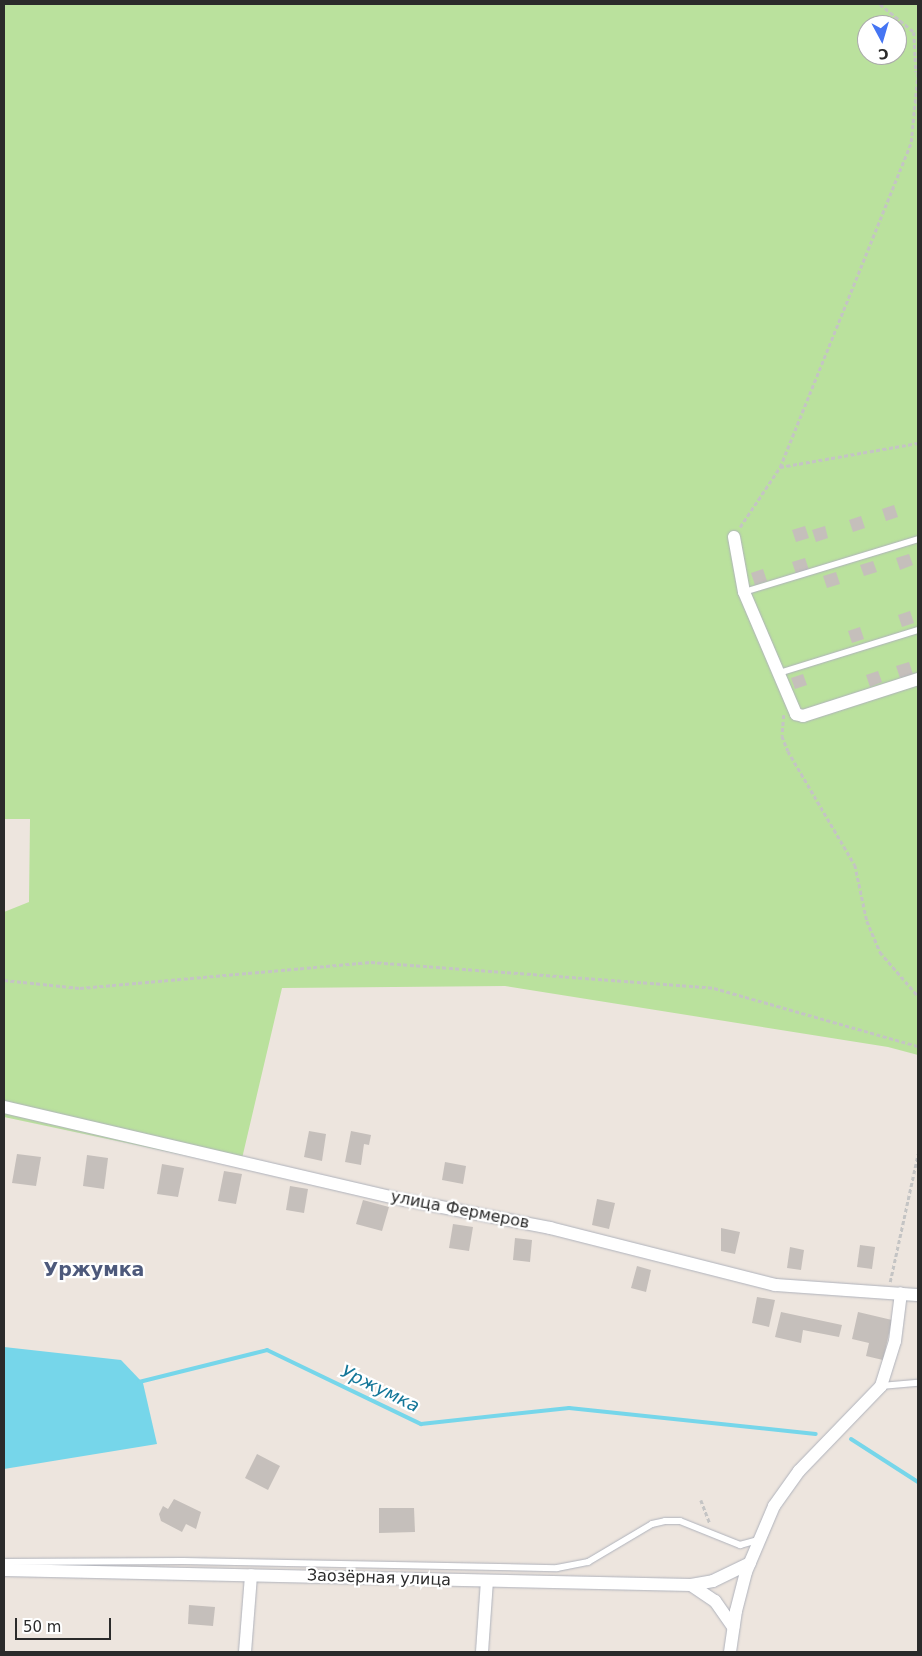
<!DOCTYPE html>
<meta charset="utf-8">
<style>
body{margin:0}
#map{position:relative;width:922px;height:1656px;overflow:hidden;background:#ede5de;font-family:"DejaVu Sans",sans-serif}
div>[style]{position:absolute}
[style*='--x']{left:calc(var(--x)*1px);top:calc(var(--y)*1px);width:calc(var(--w)*1px);rotate:calc(var(--a)*1deg)}
.green>*{inset:0;background:#bae19d}
.water>*{inset:0;background:#76d6ea}
.stream>*{height:4px;margin:-2px;padding:0 2px;transform-origin:2px;border-radius:2px;background:#76d6ea}
.building>*{inset:0;background:#c5bfbb}
.path>*{height:2.5px;margin-top:-1.25px;transform-origin:0;background:repeating-linear-gradient(90deg,#c4c4c4 0 4px,transparent 0 6.5px)}
.roads{filter:drop-shadow(0 0 1px #afb2bb) drop-shadow(0 0 1px #afb2bb)}
.lane>*{height:6px;margin:-3px;padding:0 3px;transform-origin:3px;border-radius:3px;background:#fff}
.street>*{height:12px;margin:-6px;padding:0 6px;transform-origin:6px;border-radius:6px;background:#fff}
span{translate:-50% -50%;white-space:nowrap;text-align:center;line-height:1.15;-webkit-text-stroke:4.5px #fff;paint-order:stroke}
.street-label{font-size:16px;color:#2b2b2b}
.water-label{font-size:18px;color:#137698;font-style:italic}
.quarter-label{font-size:19px;color:#4d597b;font-weight:700}
.frame{position:absolute;inset:0;border:5px solid #2b2b2b;pointer-events:none}
.north{position:absolute;left:857px;top:15px;width:50px;height:50px;box-sizing:border-box;background:#fff;border:1px solid #aaa;border-radius:50%;rotate:174deg;font-size:14px;font-weight:700;line-height:20px;text-align:center;color:#2b2b2b}
.north::after{content:'';display:block;margin:auto;width:18px;height:22px;background:#4575f3;clip-path:polygon(50% 0,100% 100%,50% 72%,0 100%)}
.scale{position:absolute;left:15px;top:1618px;width:96px;height:22px;box-sizing:border-box;border:2px solid #2b2b2b;border-top:0;padding-left:6px;font-size:15px;line-height:18px;white-space:nowrap;color:#2b2b2b;-webkit-text-stroke:4px #fff;paint-order:stroke}
</style>
<div id="map">
<div class="green">
<i style="clip-path:polygon(evenodd,4px 4px,918px 4px,918px 1055px,888px 1047px,505px 986px,282px 988px,240px 1167px,4px 1117px,4px 912px,29px 902px,30px 819px,4px 819px,4px 4px,867px 25px,897px 25px,897px 55px,867px 55px,867px 25px)"></i>
</div>
<div class="water">
<i style="clip-path:polygon(4px 1347px,121px 1360px,143px 1383px,157px 1444px,4px 1469px)"></i>
</div>
<div class="stream">
<i style="--x:139;--y:1382;--w:132;--a:-14"></i>
<i style="--x:267;--y:1350;--w:171;--a:25.7"></i>
<i style="--x:421;--y:1424;--w:149;--a:-6.2"></i>
<i style="--x:569;--y:1408;--w:248;--a:6"></i>
<i style="--x:851;--y:1439;--w:80;--a:32.7"></i>
</div>
<div class="building">
<i style="clip-path:polygon(894px 505px,898px 517px,886px 521px,882px 509px)"></i>
<i style="clip-path:polygon(861px 516px,865px 528px,853px 532px,849px 520px)"></i>
<i style="clip-path:polygon(805px 526px,809px 538px,796px 542px,792px 530px)"></i>
<i style="clip-path:polygon(825px 526px,828px 538px,816px 542px,812px 530px)"></i>
<i style="clip-path:polygon(909px 554px,913px 565px,900px 570px,896px 558px)"></i>
<i style="clip-path:polygon(805px 558px,809px 570px,796px 574px,792px 562px)"></i>
<i style="clip-path:polygon(873px 561px,877px 572px,864px 576px,860px 565px)"></i>
<i style="clip-path:polygon(763px 569px,767px 581px,755px 585px,751px 573px)"></i>
<i style="clip-path:polygon(836px 572px,840px 584px,827px 588px,823px 576px)"></i>
<i style="clip-path:polygon(910px 611px,914px 623px,902px 627px,898px 615px)"></i>
<i style="clip-path:polygon(860px 627px,864px 639px,852px 643px,848px 631px)"></i>
<i style="clip-path:polygon(909px 662px,913px 674px,900px 678px,896px 666px)"></i>
<i style="clip-path:polygon(878px 671px,882px 682px,870px 687px,866px 675px)"></i>
<i style="clip-path:polygon(803px 674px,807px 685px,795px 689px,791px 678px)"></i>
<i style="clip-path:polygon(309px 1131px,326px 1134px,322px 1161px,304px 1157px)"></i>
<i style="clip-path:polygon(351px 1131px,371px 1135px,369px 1145px,364px 1144px,361px 1165px,345px 1162px)"></i>
<i style="clip-path:polygon(17px 1154px,41px 1157px,36px 1186px,12px 1183px)"></i>
<i style="clip-path:polygon(87px 1155px,108px 1158px,104px 1189px,83px 1186px)"></i>
<i style="clip-path:polygon(445px 1162px,466px 1166px,463px 1184px,442px 1180px)"></i>
<i style="clip-path:polygon(162px 1164px,184px 1168px,178px 1197px,157px 1194px)"></i>
<i style="clip-path:polygon(224px 1171px,242px 1174px,236px 1204px,218px 1201px)"></i>
<i style="clip-path:polygon(290px 1186px,308px 1189px,304px 1213px,286px 1210px)"></i>
<i style="clip-path:polygon(597px 1199px,615px 1203px,609px 1229px,592px 1225px)"></i>
<i style="clip-path:polygon(363px 1200px,389px 1207px,382px 1231px,356px 1224px)"></i>
<i style="clip-path:polygon(453px 1224px,473px 1227px,469px 1251px,449px 1248px)"></i>
<i style="clip-path:polygon(721px 1228px,740px 1232px,735px 1254px,721px 1251px)"></i>
<i style="clip-path:polygon(515px 1238px,532px 1240px,530px 1262px,513px 1260px)"></i>
<i style="clip-path:polygon(860px 1245px,875px 1247px,872px 1269px,857px 1267px)"></i>
<i style="clip-path:polygon(790px 1247px,804px 1250px,801px 1270px,787px 1268px)"></i>
<i style="clip-path:polygon(637px 1266px,651px 1270px,646px 1292px,631px 1288px)"></i>
<i style="clip-path:polygon(757px 1297px,775px 1300px,769px 1327px,752px 1323px)"></i>
<i style="clip-path:polygon(781px 1312px,842px 1325px,839px 1337px,803px 1330px,801px 1343px,775px 1337px)"></i>
<i style="clip-path:polygon(858px 1312px,892px 1320px,883px 1360px,866px 1356px,869px 1343px,852px 1339px)"></i>
<i style="clip-path:polygon(257px 1454px,280px 1466px,268px 1490px,245px 1478px)"></i>
<i style="clip-path:polygon(174px 1499px,201px 1512px,196px 1529px,186px 1524px,182px 1532px,161px 1521px,159px 1514px,163px 1506px,168px 1509px)"></i>
<i style="clip-path:polygon(379px 1508px,414px 1508px,415px 1532px,379px 1533px)"></i>
<i style="clip-path:polygon(189px 1605px,215px 1607px,213px 1626px,188px 1624px)"></i>
</div>
<div class="path">
<i style="--x:880;--y:4;--w:44;--a:39.5"></i>
<i style="--x:914;--y:32;--w:40;--a:87.1"></i>
<i style="--x:780;--y:467;--w:140;--a:-9.9"></i>
<i style="--x:740;--y:527;--w:72;--a:-56.3"></i>
<i style="--x:780;--y:467;--w:350;--a:-68"></i>
<i style="--x:911;--y:142;--w:72;--a:-84.4"></i>
<i style="--x:784;--y:715;--w:21;--a:95"></i>
<i style="--x:782;--y:736;--w:16;--a:68"></i>
<i style="--x:788;--y:751;--w:132;--a:59.6"></i>
<i style="--x:855;--y:865;--w:57;--a:77.9"></i>
<i style="--x:867;--y:921;--w:34;--a:67"></i>
<i style="--x:880;--y:952;--w:58;--a:49.2"></i>
<i style="--x:4;--y:980;--w:76;--a:6"></i>
<i style="--x:80;--y:988;--w:292;--a:-5.1"></i>
<i style="--x:371;--y:962;--w:344;--a:4.3"></i>
<i style="--x:714;--y:988;--w:212;--a:15.9"></i>
<i style="--x:890;--y:1282;--w:131;--a:-77.7"></i>
<i style="--x:701;--y:1500;--w:25;--a:69"></i>
</div>
<div class="roads">
<div class="lane">
<i style="--x:744;--y:592;--w:182;--a:-16.9"></i>
<i style="--x:779;--y:673;--w:145;--a:-17.2"></i>
<i style="--x:881;--y:1386;--w:37;--a:-5"></i>
<i style="--x:4;--y:1562;--w:179;--a:-0.3"></i>
<i style="--x:183;--y:1561;--w:374;--a:1.1"></i>
<i style="--x:557;--y:1568;--w:32;--a:-11"></i>
<i style="--x:588;--y:1562;--w:74;--a:-30.7"></i>
<i style="--x:652;--y:1524;--w:13;--a:-13"></i>
<i style="--x:665;--y:1521;--w:15;--a:0"></i>
<i style="--x:680;--y:1521;--w:65;--a:21.8"></i>
<i style="--x:740;--y:1545;--w:19;--a:-16"></i>
</div>
<div class="street">
<i style="--x:734;--y:537;--w:56;--a:79.7"></i>
<i style="--x:744;--y:592;--w:133;--a:66.9"></i>
<i style="--x:796;--y:714;--w:7;--a:16"></i>
<i style="--x:803;--y:716;--w:121;--a:-17.8"></i>
<i style="--x:4;--y:1107;--w:412;--a:13.1"></i>
<i style="--x:405;--y:1200;--w:148;--a:10.9"></i>
<i style="--x:550;--y:1228;--w:232;--a:14.2"></i>
<i style="--x:775;--y:1285;--w:143;--a:4"></i>
<i style="--x:4;--y:1570;--w:687;--a:1.25"></i>
<i style="--x:691;--y:1585;--w:22;--a:-10"></i>
<i style="--x:713;--y:1581;--w:41;--a:-25.9"></i>
<i style="--x:691;--y:1585;--w:29;--a:34"></i>
<i style="--x:715;--y:1601;--w:32;--a:55"></i>
<i style="--x:245;--y:1652;--w:77;--a:-85.5"></i>
<i style="--x:482;--y:1652;--w:71;--a:-86"></i>
<i style="--x:730;--y:1652;--w:41;--a:-81.7"></i>
<i style="--x:736;--y:1611;--w:40;--a:-75.6"></i>
<i style="--x:746;--y:1572;--w:72;--a:-67"></i>
<i style="--x:774;--y:1506;--w:43;--a:-54.5"></i>
<i style="--x:799;--y:1471;--w:118;--a:-46"></i>
<i style="--x:881;--y:1386;--w:47;--a:-72.7"></i>
<i style="--x:895;--y:1341;--w:48;--a:-82.9"></i>
</div>
</div>
<div class="street-label">
<span style="left:460px;top:1210px;rotate:11deg">улица Фермеров</span>
<span style="left:379px;top:1578px;rotate:2deg">Заозёрная улица</span>
</div>
<div class="water-label">
<span style="left:380px;top:1389px;rotate:26deg">Уржумка</span>
</div>
<div class="quarter-label">
<span style="left:94px;top:1270px">Уржумка</span>
</div>
<div class="frame"></div>
<div class="north">С</div>
<div class="scale">50 m</div>
</div>
